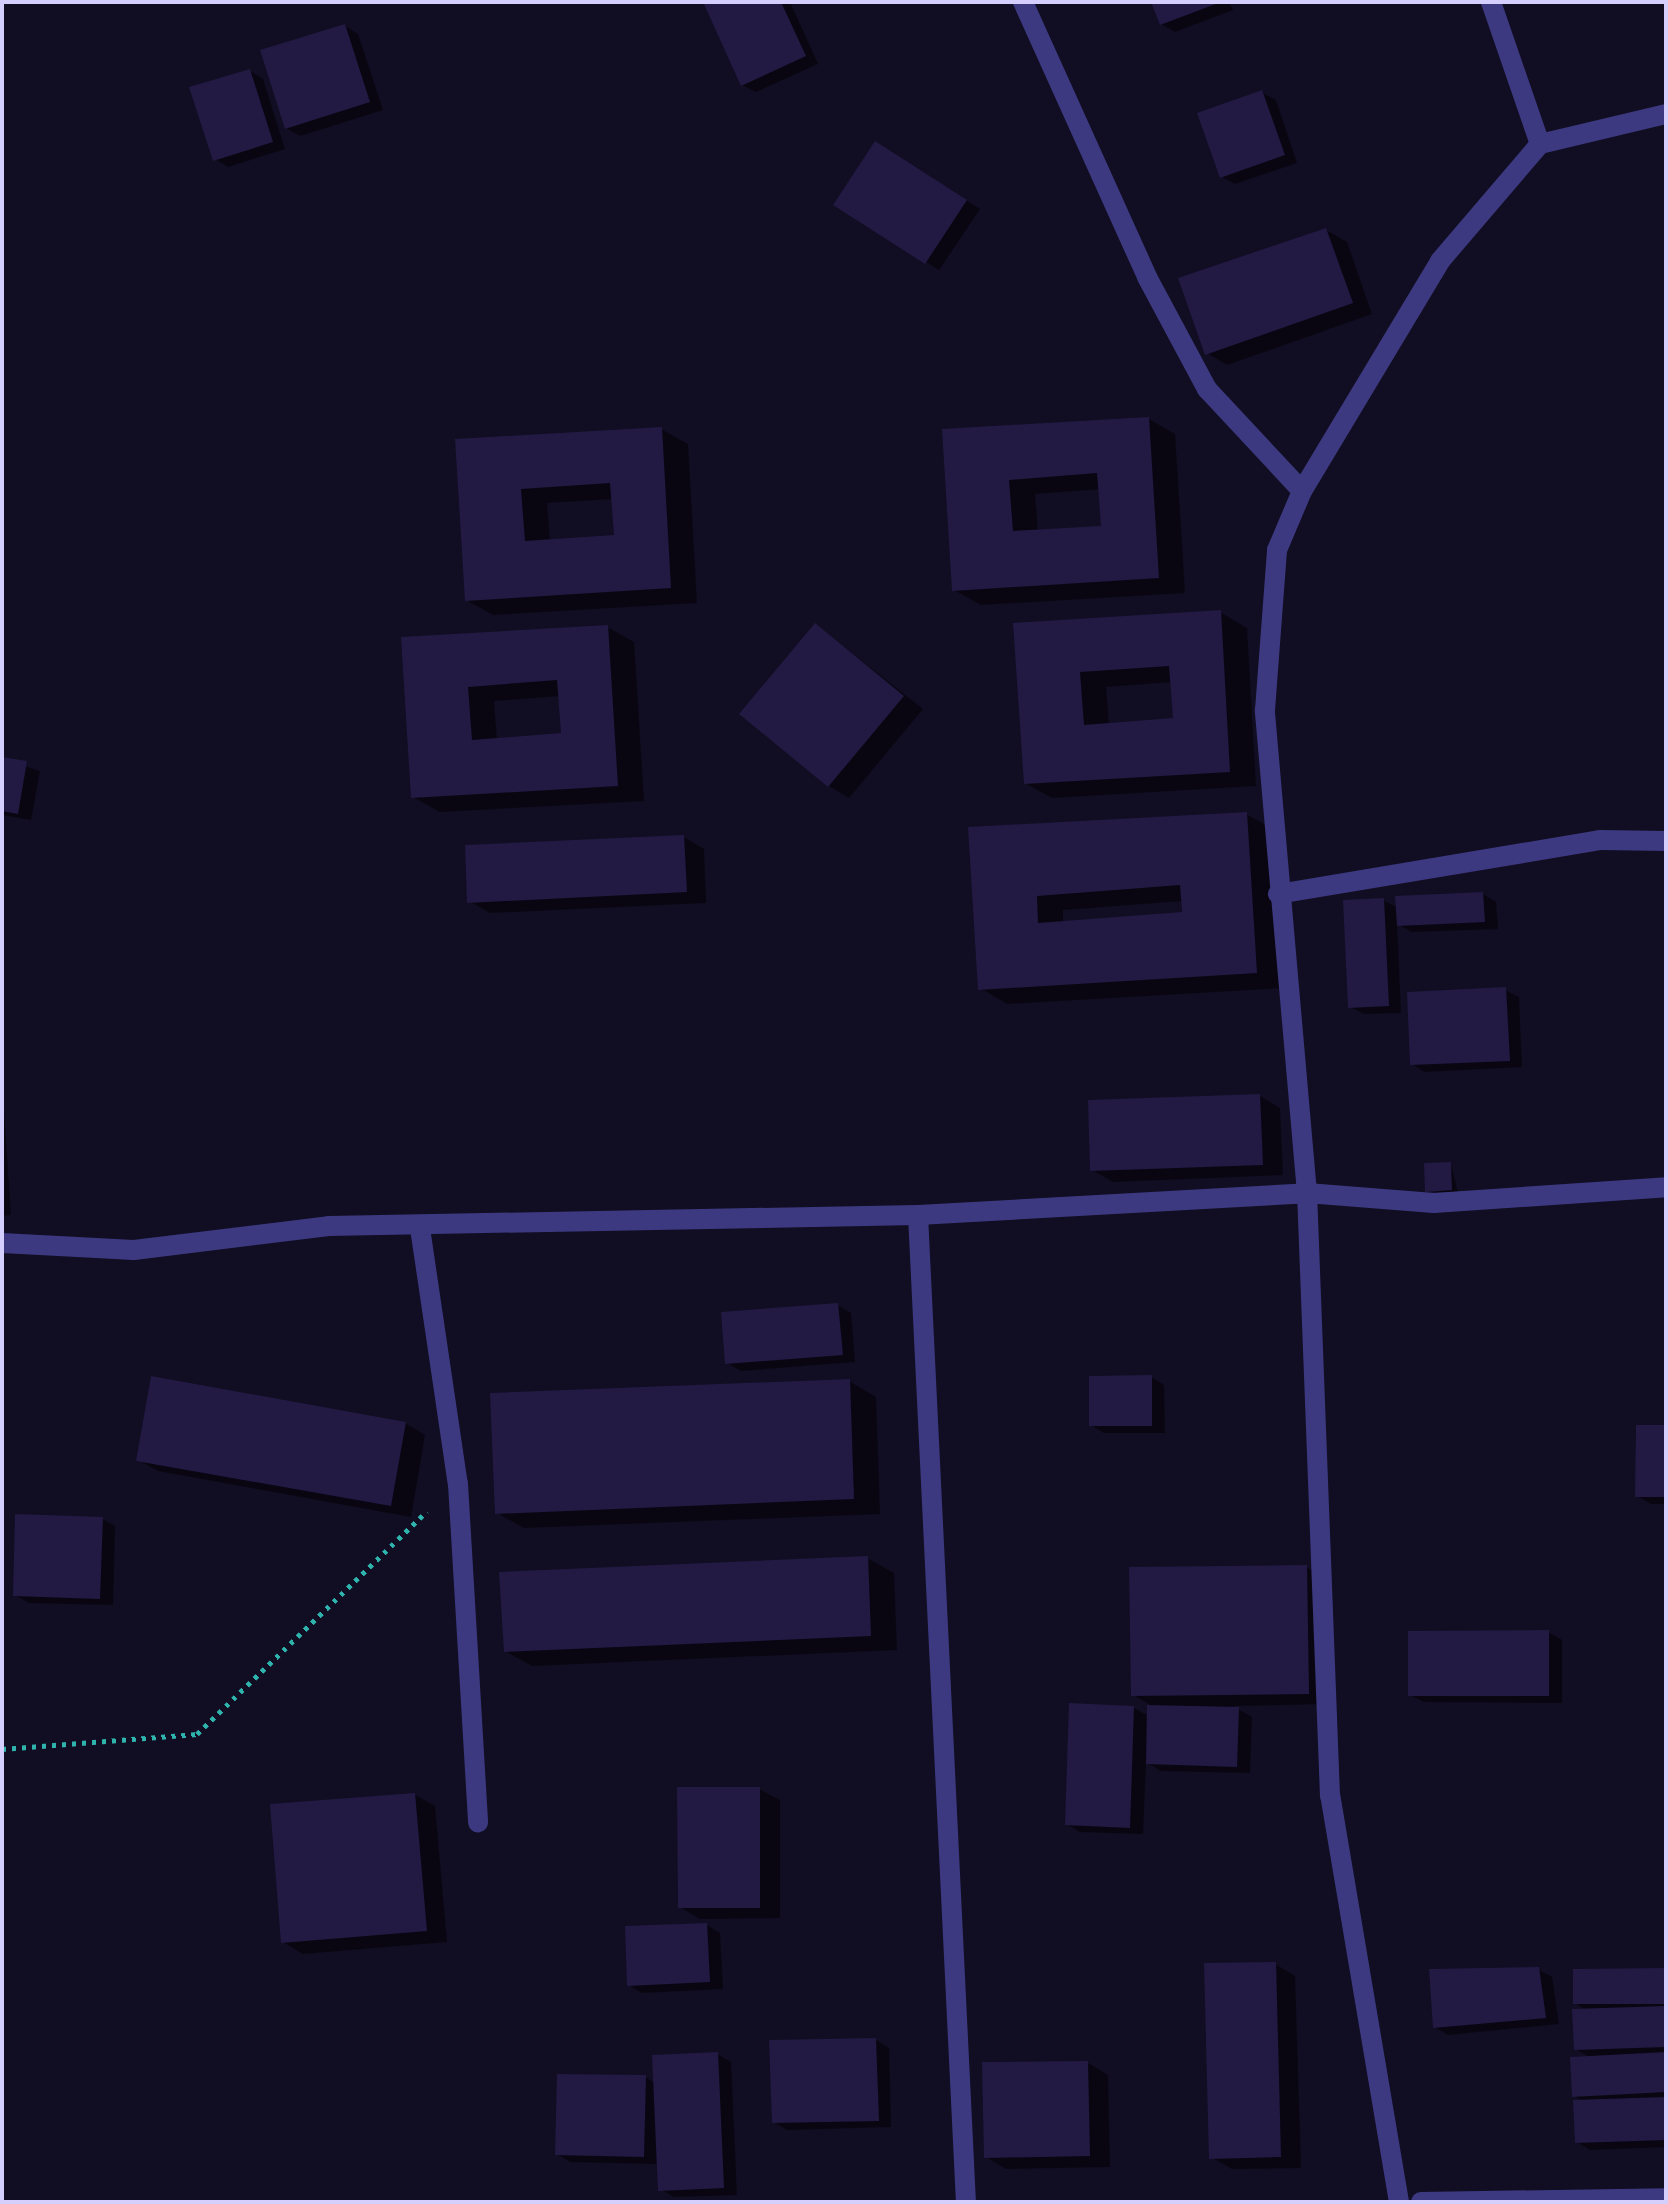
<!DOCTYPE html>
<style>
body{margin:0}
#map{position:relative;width:1668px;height:2204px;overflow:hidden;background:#110d22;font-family:"Roboto Condensed",sans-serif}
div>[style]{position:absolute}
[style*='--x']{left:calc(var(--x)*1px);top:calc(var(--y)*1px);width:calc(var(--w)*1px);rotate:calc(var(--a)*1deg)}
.shadow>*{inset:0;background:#0007}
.building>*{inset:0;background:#221a43}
.path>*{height:5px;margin-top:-2.5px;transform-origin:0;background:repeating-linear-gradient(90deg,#2eb3ad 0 4px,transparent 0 10px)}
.street>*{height:20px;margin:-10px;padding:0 10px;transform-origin:10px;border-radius:10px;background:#3c3981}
span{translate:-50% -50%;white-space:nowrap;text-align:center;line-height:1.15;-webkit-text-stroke:7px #110d22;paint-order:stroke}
.frame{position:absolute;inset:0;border:4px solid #d5cfff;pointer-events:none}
</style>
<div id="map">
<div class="shadow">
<i style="clip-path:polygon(707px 2px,790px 2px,818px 64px,756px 92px,742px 85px)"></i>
<i style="clip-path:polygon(1153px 2px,1229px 2px,1233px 10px,1175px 32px,1161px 24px)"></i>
<i style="clip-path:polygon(345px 26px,358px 34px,383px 110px,300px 136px,286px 128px)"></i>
<i style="clip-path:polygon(250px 71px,263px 79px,285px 149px,228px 167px,215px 159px)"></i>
<i style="clip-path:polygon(1262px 93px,1276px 100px,1297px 163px,1235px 184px,1222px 177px)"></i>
<i style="clip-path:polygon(889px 151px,980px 209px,939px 270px,836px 205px)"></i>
<i style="clip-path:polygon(1326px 230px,1347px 242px,1372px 314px,1227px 365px,1207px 353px)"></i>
<i style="clip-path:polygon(evenodd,1149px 419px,1175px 434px,1185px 593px,981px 605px,954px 590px,944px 431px,1149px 419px,1101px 489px,1103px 527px,1038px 532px,1035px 494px,1101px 489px)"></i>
<i style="clip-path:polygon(evenodd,661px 429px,688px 444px,697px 603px,493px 615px,466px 600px,457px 441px,661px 429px,614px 499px,617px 537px,550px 542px,547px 503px,614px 499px)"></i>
<i style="clip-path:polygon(evenodd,1220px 612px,1247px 628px,1256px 786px,1052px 798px,1025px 783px,1015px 624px,1220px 612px,1172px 682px,1175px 720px,1109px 725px,1106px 687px,1172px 682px)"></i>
<i style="clip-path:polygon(816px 625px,923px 709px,849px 798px,829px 786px)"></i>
<i style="clip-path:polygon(evenodd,607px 627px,634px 642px,644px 801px,440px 812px,413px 797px,403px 638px,607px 627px,560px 696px,563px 735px,497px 740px,494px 701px,560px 696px)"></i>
<i style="clip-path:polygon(2px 759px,40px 771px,31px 820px,2px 815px)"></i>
<i style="clip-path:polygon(evenodd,1246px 814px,1273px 829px,1283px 988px,1007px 1004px,980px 988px,970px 829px,1246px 814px,1183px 901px,1184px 914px,1063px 923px,1063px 910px,1183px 901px)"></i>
<i style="clip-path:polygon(684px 837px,704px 849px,706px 903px,490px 913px,469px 901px)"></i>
<i style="clip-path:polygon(1483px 894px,1496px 902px,1498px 929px,1412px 932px,1397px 924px,1401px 1013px,1364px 1014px,1350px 1007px,1383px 900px,1398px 908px)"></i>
<i style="clip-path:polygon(1505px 990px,1519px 997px,1522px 1067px,1425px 1072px,1412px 1064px)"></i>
<i style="clip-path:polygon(2px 1080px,11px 1215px,2px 1216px)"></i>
<i style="clip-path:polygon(1260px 1096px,1280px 1108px,1283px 1175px,1113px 1182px,1092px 1170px)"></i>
<i style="clip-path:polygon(1451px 1164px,1458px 1193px,1427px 1191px)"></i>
<i style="clip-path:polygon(837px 1305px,851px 1313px,855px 1362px,741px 1371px,727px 1363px)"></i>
<i style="clip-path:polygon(1151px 1377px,1164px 1385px,1165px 1433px,1104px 1433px,1091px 1425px)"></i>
<i style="clip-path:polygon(849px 1381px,876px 1397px,880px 1514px,524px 1528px,497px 1513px)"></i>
<i style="clip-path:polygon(405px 1423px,425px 1435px,411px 1517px,158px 1471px,138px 1460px)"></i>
<i style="clip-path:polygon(1666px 1427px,1666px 1504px,1651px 1504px,1637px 1496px)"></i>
<i style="clip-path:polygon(102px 1519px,115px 1526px,113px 1605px,29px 1603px,15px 1595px)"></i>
<i style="clip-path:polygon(867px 1558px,894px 1573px,897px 1650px,532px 1666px,505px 1651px)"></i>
<i style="clip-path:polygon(1306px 1567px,1327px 1579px,1329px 1704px,1233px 1706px,1252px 1717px,1250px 1773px,1161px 1771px,1146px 1762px,1143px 1834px,1080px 1832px,1067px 1824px,1134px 1708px,1149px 1716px,1149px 1704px,1133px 1695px)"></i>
<i style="clip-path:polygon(1548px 1632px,1562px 1640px,1562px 1703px,1424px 1702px,1410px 1695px)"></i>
<i style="clip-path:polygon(759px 1789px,780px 1800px,780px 1918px,700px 1919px,680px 1907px)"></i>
<i style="clip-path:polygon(415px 1795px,435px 1806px,447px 1942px,303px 1954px,283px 1942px)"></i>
<i style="clip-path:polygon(707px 1925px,720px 1933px,723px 1989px,642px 1993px,629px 1985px)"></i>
<i style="clip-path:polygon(1275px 1964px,1295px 1976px,1301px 2168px,1232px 2169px,1211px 2157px)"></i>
<i style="clip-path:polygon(1539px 1970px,1552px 1977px,1559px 2024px,1448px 2035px,1435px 2027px)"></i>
<i style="clip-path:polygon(1666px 1970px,1666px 2147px,1590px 2150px,1577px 2142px,1585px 2102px,1574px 2096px,1591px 2058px,1576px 2049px,1588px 2011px,1575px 2003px)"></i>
<i style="clip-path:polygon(876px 2040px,889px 2048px,891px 2127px,787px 2130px,774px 2122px)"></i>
<i style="clip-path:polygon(717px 2054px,731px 2062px,737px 2195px,674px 2197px,660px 2189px,659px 2164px,570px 2162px,557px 2154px,645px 2077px,655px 2083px)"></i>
<i style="clip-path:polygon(1088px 2063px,1108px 2075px,1110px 2167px,1006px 2169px,986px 2157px)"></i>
</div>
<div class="building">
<i style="clip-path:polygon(703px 2px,781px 2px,806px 56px,741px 86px)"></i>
<i style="clip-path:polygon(1151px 2px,1221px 2px,1160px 25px)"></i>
<i style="clip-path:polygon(345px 24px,370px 102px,285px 129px,260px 50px)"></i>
<i style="clip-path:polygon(250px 69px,273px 142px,213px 161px,189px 87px)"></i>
<i style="clip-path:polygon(1262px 90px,1285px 155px,1220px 178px,1197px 113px)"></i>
<i style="clip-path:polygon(875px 141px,967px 200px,925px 264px,833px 205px)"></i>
<i style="clip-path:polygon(1326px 228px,1353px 303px,1205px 355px,1178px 278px)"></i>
<i style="clip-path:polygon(evenodd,1149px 417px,1159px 578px,952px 591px,942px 429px,1149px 417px,1097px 473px,1101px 526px,1013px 531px,1009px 480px,1097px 473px)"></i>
<i style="clip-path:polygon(evenodd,662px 427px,671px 588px,465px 601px,455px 439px,662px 427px,610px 483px,614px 535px,525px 541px,521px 489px,610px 483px)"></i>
<i style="clip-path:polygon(evenodd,1221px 610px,1230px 772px,1024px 784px,1013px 623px,1221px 610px,1169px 666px,1173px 718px,1084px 725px,1080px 672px,1169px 666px)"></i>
<i style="clip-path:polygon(815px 623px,904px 696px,828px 787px,739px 714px)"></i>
<i style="clip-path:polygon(evenodd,608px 625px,618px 786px,411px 798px,401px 637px,608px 625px,557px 680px,561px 733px,472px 740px,468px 687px,557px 680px)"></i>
<i style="clip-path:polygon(2px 757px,27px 761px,18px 814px,2px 811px)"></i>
<i style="clip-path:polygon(evenodd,1247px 812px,1257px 973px,978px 990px,968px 827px,1247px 812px,1180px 885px,1182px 912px,1038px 923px,1037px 896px,1180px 885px)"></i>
<i style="clip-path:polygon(684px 835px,687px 892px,467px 903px,465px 845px)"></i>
<i style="clip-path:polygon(1483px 892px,1485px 922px,1397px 926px,1395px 896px)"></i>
<i style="clip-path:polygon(1384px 898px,1389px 1006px,1348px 1008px,1343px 900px)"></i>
<i style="clip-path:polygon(1506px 987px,1510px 1061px,1410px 1065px,1407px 992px)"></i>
<i style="clip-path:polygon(1260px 1094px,1263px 1165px,1090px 1171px,1088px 1100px)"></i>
<i style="clip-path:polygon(1451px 1162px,1452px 1190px,1425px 1192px,1424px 1163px)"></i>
<i style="clip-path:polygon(838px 1303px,843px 1355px,725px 1364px,721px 1312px)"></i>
<i style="clip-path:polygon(1152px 1375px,1152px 1426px,1089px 1426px,1089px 1376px)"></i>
<i style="clip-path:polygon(151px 1376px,406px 1422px,391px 1506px,136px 1461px)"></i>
<i style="clip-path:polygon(850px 1379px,854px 1499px,495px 1514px,490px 1393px)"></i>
<i style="clip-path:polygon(1636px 1425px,1666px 1425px,1666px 1497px,1635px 1497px)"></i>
<i style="clip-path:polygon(15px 1514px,103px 1517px,100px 1599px,13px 1596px)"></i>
<i style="clip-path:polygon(868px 1556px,871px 1636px,504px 1652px,499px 1572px)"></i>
<i style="clip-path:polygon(1307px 1565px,1309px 1694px,1131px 1696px,1129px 1567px)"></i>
<i style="clip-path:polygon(1549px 1630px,1549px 1696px,1408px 1696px,1408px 1631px)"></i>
<i style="clip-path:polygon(1069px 1703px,1134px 1706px,1130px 1828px,1065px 1825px)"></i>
<i style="clip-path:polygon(1147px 1705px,1239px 1707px,1237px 1767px,1146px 1764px)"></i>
<i style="clip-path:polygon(677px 1787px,760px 1787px,760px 1908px,678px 1908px)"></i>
<i style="clip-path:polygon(415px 1793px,427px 1931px,281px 1943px,270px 1804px)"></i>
<i style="clip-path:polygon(707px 1923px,710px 1982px,627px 1986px,625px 1926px)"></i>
<i style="clip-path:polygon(1276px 1962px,1281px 2157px,1209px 2159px,1204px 1963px)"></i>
<i style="clip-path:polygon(1539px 1967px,1546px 2018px,1433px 2028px,1429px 1969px)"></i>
<i style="clip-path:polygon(1666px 1968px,1666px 2004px,1573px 2004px,1573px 1969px)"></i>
<i style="clip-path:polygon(1666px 2006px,1666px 2047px,1574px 2050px,1572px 2009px)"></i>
<i style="clip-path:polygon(876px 2038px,879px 2121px,772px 2123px,769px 2040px)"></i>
<i style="clip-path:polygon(718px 2052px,724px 2188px,658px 2191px,652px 2055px)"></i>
<i style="clip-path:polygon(1666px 2052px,1666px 2092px,1572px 2097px,1570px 2057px)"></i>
<i style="clip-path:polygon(1088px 2061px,1090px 2156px,984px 2158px,982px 2062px)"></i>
<i style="clip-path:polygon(557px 2074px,646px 2075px,644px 2157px,555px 2155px)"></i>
<i style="clip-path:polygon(1666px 2097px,1666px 2140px,1575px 2143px,1573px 2100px)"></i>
</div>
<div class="path">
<i style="--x:2;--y:1749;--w:196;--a:-4.4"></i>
<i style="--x:197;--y:1734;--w:320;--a:-44.1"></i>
</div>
<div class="street">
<i style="--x:1023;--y:2;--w:302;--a:65.7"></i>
<i style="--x:1147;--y:277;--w:127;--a:61.8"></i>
<i style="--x:1207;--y:389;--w:139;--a:47"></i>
<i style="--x:1491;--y:2;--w:150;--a:71"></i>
<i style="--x:1278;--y:894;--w:326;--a:-9.5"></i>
<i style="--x:1600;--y:840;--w:66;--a:0.9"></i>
<i style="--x:918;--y:1215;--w:988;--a:87.22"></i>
<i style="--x:420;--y:1228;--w:259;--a:81.6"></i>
<i style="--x:458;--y:1484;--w:339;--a:86.6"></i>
<i style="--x:2;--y:1243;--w:132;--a:3"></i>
<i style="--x:134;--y:1250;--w:196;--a:-7"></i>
<i style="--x:329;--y:1226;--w:589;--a:-1.07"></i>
<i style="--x:918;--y:1215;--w:390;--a:-3.2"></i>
<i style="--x:1307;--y:1193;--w:127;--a:4.5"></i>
<i style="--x:1434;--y:1203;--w:233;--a:-3.9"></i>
<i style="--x:1399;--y:2202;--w:412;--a:-99.6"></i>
<i style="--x:1330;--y:1796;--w:603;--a:-92.18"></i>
<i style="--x:1307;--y:1193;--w:485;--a:-95"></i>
<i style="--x:1265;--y:710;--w:160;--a:-85.7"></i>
<i style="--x:1277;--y:550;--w:64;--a:-67"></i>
<i style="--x:1302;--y:491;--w:268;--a:-59"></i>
<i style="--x:1440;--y:261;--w:154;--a:-49.5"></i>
<i style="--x:1540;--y:144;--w:130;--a:-13.4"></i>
<i style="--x:1421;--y:2202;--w:245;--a:-0.9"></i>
</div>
<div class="frame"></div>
</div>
